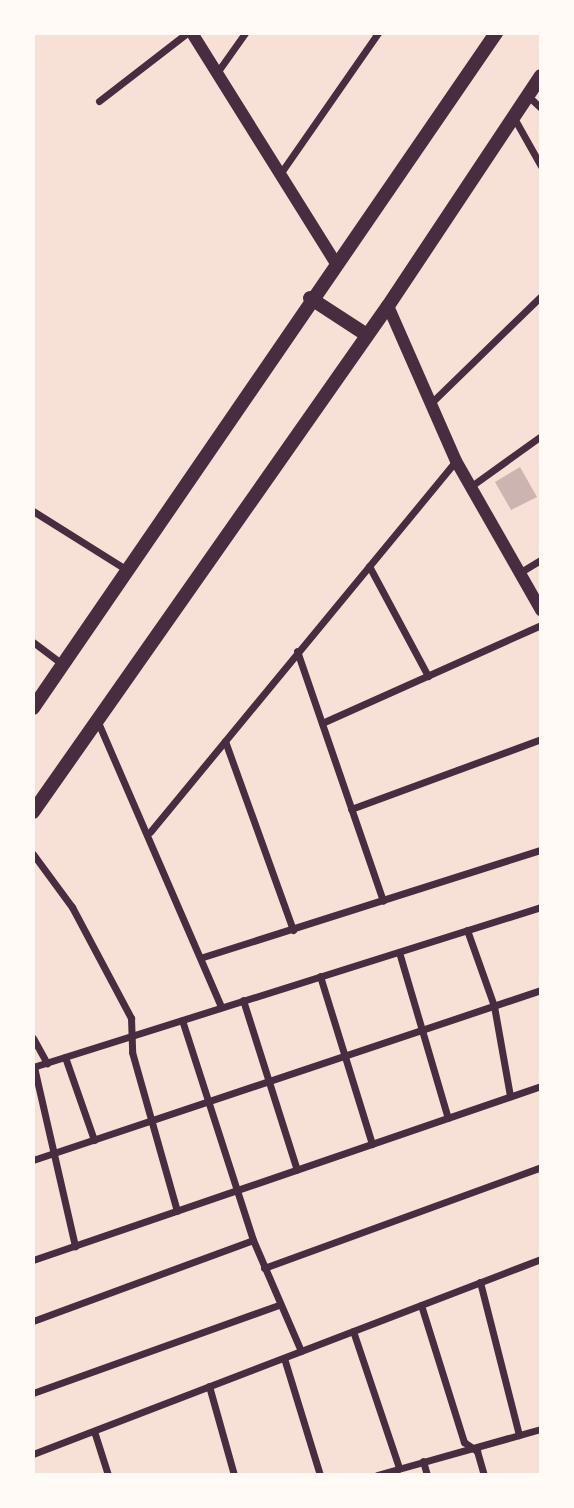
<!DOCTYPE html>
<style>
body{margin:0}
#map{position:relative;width:574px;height:1508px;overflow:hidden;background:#f7e1d7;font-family:"Fira Sans",sans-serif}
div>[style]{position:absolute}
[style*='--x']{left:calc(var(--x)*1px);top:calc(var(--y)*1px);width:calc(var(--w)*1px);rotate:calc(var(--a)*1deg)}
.building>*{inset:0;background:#ccb4b1}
.minor>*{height:7px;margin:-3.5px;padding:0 3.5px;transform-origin:3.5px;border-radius:3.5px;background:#4a2c40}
.tertiary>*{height:12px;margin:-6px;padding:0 6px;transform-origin:6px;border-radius:6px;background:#4a2c40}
.secondary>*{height:14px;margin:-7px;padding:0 7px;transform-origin:7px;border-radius:7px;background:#4a2c40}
span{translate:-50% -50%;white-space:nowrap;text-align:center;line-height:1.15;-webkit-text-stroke:5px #fffaf5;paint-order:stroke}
.frame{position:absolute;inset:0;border:35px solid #fffaf5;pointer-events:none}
</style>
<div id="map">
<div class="building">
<i style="clip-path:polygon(520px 467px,537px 497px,511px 510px,495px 482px)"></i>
</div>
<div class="minor">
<i style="--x:216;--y:74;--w:50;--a:-54.7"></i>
<i style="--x:528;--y:96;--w:18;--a:43"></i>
<i style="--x:99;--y:101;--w:111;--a:-37.7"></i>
<i style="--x:514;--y:118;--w:55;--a:60.6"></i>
<i style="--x:280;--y:174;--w:172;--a:-55.2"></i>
<i style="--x:430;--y:404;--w:155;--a:-44.2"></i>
<i style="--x:470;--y:487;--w:87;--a:-35.7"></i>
<i style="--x:33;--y:511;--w:111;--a:32.1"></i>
<i style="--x:369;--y:566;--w:125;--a:61.8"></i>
<i style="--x:519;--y:573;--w:26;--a:-31"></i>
<i style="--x:33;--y:642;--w:38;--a:37"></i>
<i style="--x:297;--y:651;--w:264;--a:71"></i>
<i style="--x:97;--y:720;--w:313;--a:66.6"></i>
<i style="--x:322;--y:723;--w:240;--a:-24.1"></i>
<i style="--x:225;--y:741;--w:201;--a:70.2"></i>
<i style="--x:351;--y:809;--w:202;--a:-20.2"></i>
<i style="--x:150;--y:832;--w:481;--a:-50.5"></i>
<i style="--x:33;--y:854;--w:66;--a:53.7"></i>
<i style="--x:72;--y:907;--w:126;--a:62"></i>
<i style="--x:131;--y:1018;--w:34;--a:88"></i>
<i style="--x:132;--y:1052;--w:165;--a:74.2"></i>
<i style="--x:467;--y:930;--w:81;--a:70.4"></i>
<i style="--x:494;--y:1006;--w:91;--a:79.9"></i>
<i style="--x:399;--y:952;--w:173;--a:73.6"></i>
<i style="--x:203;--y:957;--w:355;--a:-17.6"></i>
<i style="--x:320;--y:976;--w:176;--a:72.8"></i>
<i style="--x:243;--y:1000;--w:178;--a:72.4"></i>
<i style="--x:182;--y:1020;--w:231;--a:72.1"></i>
<i style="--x:253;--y:1240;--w:121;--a:66.6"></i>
<i style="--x:33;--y:1038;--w:29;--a:61"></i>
<i style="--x:65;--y:1057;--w:88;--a:70.7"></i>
<i style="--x:33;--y:1067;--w:533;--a:-17.48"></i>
<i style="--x:34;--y:1067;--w:184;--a:77.1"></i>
<i style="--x:33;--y:1160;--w:536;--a:-18.5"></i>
<i style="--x:33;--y:1260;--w:537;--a:-18.91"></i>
<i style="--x:264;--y:1268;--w:295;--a:-20"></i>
<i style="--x:480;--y:1282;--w:158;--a:75.7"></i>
<i style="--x:421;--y:1305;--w:144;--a:72.6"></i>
<i style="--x:464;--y:1442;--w:16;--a:35"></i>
<i style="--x:477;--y:1451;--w:25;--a:74"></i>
<i style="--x:33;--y:1321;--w:234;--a:-20.2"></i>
<i style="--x:353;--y:1331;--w:145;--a:71.4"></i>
<i style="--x:284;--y:1358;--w:122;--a:72.9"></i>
<i style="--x:209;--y:1386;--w:92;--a:74.3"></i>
<i style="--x:33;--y:1393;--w:261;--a:-19.7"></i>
<i style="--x:94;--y:1431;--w:46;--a:72.3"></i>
<i style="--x:33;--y:1454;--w:544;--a:-21"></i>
<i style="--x:423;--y:1461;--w:15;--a:74"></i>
<i style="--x:377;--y:1475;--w:170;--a:-15.7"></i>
</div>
<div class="tertiary">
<i style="--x:192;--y:33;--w:270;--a:58"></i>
<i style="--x:388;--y:306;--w:169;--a:66.3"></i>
<i style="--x:456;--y:461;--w:172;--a:60.3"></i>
</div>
<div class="secondary">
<i style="--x:310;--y:298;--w:68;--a:33"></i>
<i style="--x:33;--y:708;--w:819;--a:-55.55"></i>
<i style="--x:33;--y:812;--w:618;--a:-54.95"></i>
<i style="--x:388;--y:306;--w:276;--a:-56.4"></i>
</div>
<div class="frame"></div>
</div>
